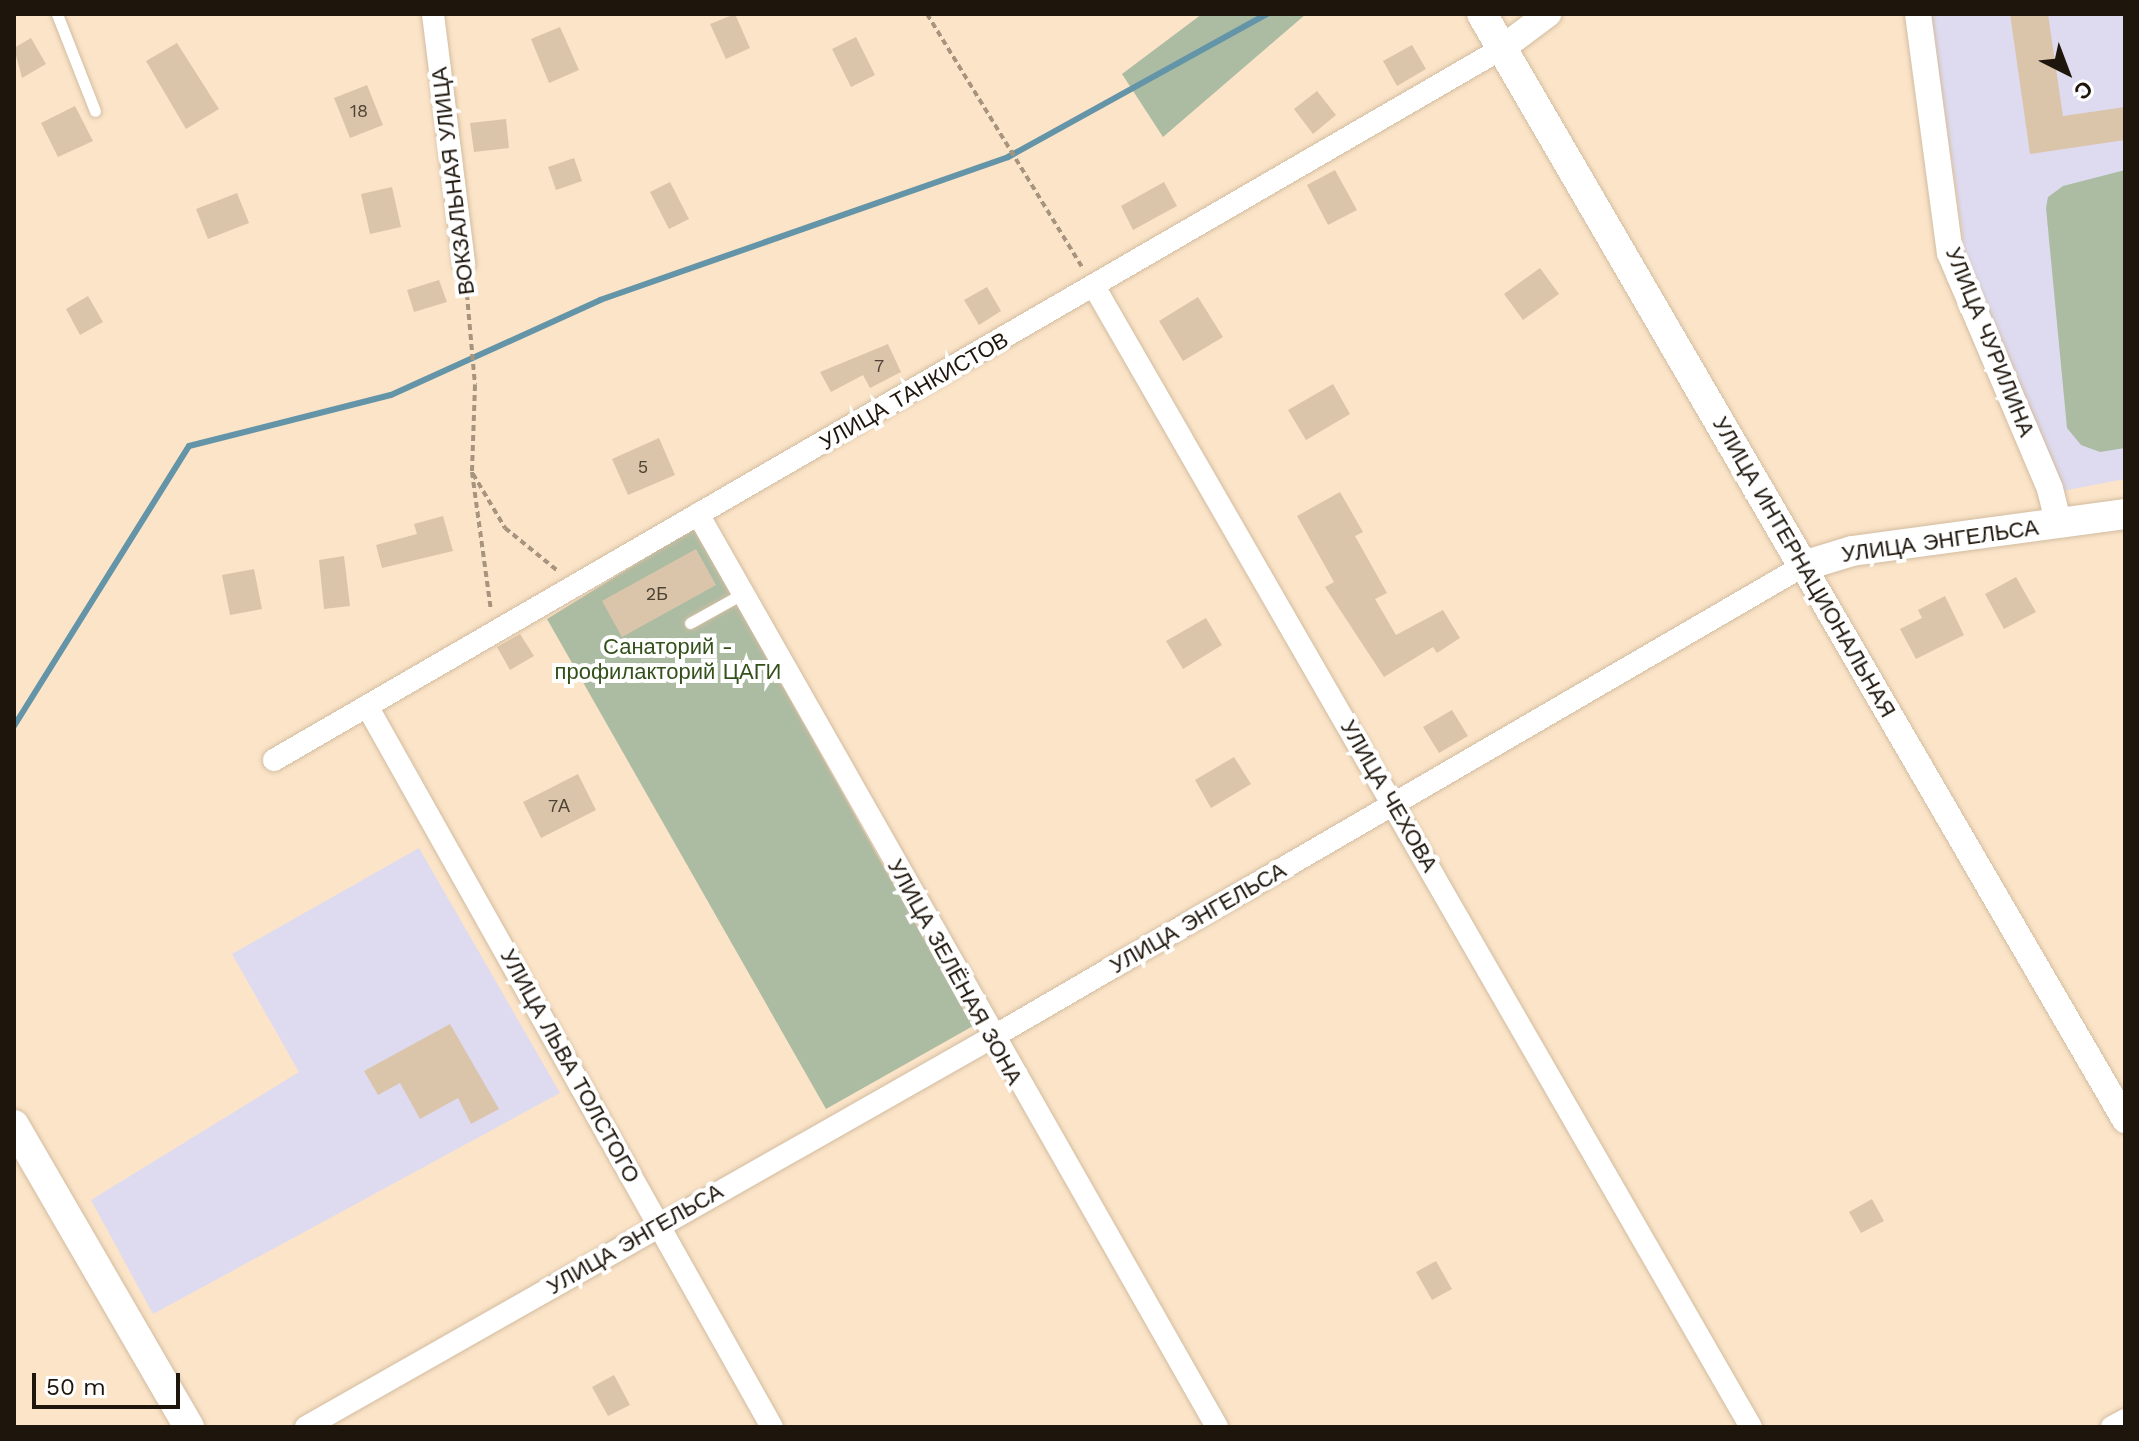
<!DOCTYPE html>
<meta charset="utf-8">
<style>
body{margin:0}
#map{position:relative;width:2139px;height:1441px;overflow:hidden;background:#fbe4c8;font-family:"Work Sans",sans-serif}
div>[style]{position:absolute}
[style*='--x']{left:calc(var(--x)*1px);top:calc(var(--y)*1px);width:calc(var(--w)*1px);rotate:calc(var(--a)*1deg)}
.education>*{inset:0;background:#dedbf1}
.green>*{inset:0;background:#acbca2}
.stream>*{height:6px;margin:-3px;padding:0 3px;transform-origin:3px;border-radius:3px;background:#6494a7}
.building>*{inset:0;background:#dbc5aa}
.path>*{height:4px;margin-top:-2px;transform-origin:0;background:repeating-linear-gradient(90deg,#a6947f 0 6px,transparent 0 10px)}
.roads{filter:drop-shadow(0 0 2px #d2bca1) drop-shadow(0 0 2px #d2bca1)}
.service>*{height:11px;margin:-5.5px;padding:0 5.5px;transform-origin:5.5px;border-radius:5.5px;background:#fff}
.minor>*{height:22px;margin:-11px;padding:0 11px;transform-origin:11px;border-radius:11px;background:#fff}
.tertiary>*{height:26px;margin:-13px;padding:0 13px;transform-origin:13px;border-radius:13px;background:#fff}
.secondary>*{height:30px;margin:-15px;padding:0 15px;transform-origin:15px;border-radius:15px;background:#fff}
span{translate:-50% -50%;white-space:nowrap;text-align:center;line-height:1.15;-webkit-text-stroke:8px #fff;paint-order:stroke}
.number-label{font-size:18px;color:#4d4234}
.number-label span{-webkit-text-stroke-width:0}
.street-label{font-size:22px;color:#1e160c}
.park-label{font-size:22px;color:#34511b}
.frame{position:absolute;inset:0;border:16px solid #1e160c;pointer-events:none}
.north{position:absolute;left:2027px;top:32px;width:80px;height:80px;-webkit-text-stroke:6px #fff;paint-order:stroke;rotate:138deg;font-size:22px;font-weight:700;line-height:32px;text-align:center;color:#1e160c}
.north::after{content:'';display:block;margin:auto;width:28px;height:36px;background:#1e160c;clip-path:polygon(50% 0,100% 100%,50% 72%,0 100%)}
.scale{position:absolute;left:32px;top:1373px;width:148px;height:36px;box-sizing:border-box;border:4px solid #1e160c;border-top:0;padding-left:10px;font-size:24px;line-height:28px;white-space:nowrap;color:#1e160c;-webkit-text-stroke:6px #fff;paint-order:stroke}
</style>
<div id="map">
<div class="education">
<i style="clip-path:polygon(1931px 14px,2125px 14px,2125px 479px,2062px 491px,1966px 259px)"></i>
<i style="clip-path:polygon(419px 848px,560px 1093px,153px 1314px,91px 1200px,299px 1072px,232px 954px)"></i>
</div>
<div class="green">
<i style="clip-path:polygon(1202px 14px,1306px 14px,1163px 137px,1122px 74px)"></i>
<i style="clip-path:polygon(2125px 170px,2125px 448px,2100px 452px,2081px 445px,2067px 428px,2046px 208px,2048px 197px,2063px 186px)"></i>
<i style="clip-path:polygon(694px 528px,973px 1026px,826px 1109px,547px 619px)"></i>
</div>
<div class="stream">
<i style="--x:14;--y:726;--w:330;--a:-58"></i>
<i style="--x:189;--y:446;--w:208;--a:-14.2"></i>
<i style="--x:391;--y:395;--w:230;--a:-24.4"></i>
<i style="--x:600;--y:300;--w:432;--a:-19.3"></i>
<i style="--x:1008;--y:157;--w:296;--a:-28.9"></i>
</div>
<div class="building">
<i style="clip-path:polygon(735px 14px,750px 48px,726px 59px,710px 24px)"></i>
<i style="clip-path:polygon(2010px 14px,2048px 14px,2063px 116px,2125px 107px,2125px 140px,2030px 154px)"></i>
<i style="clip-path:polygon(560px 27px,579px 70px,549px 83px,531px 39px)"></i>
<i style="clip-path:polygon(856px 37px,875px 75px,851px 87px,832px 49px)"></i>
<i style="clip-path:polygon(31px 38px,46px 64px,22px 78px,14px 48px)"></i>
<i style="clip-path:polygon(177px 43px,219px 109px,186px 129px,146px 61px)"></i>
<i style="clip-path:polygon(1412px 45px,1426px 69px,1397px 86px,1383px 61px)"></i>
<i style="clip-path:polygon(367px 85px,383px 125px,350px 138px,334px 98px)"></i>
<i style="clip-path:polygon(1317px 91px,1336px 115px,1313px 134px,1294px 109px)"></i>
<i style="clip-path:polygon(75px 106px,93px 141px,58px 157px,41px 123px)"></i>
<i style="clip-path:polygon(506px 119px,509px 148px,474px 152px,470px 123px)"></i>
<i style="clip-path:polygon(574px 158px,582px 181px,556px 190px,548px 167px)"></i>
<i style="clip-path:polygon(1335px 170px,1357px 210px,1328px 225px,1307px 185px)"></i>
<i style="clip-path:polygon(670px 182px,689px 219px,669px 229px,650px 192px)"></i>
<i style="clip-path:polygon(1164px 182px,1177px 206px,1133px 230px,1121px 206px)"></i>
<i style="clip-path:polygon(392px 187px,401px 227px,370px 234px,361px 194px)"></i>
<i style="clip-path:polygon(237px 193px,249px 223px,208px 239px,196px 209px)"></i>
<i style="clip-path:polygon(1540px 268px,1559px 294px,1523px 320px,1504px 294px)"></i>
<i style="clip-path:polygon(439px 280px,447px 302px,414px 312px,407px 290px)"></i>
<i style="clip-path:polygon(987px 287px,1001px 311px,979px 325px,964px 300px)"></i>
<i style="clip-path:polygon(88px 296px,103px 322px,80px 335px,66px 309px)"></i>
<i style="clip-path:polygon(1198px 297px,1223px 337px,1183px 361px,1159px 321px)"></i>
<i style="clip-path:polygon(888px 344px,901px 372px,870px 388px,863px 375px,831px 392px,820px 372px)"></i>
<i style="clip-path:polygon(1333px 384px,1350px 414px,1306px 440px,1288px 410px)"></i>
<i style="clip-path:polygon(659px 438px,675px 475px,628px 495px,612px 459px)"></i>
<i style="clip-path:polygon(1340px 492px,1363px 532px,1355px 536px,1387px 593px,1375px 599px,1396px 635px,1443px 610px,1460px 638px,1437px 653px,1433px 647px,1384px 677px,1325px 587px,1334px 582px,1297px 516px)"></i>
<i style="clip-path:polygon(443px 516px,453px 551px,382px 568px,376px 545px,417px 534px,414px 524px)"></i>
<i style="clip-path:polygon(696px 549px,716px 585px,622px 637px,602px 601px)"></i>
<i style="clip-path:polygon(344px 556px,350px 606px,324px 609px,319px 560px)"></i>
<i style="clip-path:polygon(254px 569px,262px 609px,230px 615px,222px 575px)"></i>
<i style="clip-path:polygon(2016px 577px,2036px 612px,2004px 629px,1985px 594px)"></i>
<i style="clip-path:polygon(1945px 596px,1964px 635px,1916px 659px,1900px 629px,1922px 618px,1918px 610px)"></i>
<i style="clip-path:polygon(1206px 618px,1222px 645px,1183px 669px,1166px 641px)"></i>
<i style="clip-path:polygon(520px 634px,534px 656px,510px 670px,497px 647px)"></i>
<i style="clip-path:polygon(1452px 710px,1468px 736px,1439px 753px,1423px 727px)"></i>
<i style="clip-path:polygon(1234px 757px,1251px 784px,1211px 808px,1195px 780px)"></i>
<i style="clip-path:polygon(578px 774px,596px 810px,541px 838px,523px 802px)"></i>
<i style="clip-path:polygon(450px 1024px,499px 1109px,471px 1124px,458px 1098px,420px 1119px,400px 1083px,378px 1095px,364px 1071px)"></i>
<i style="clip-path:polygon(1872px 1199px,1884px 1221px,1861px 1233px,1849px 1212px)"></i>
<i style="clip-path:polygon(1436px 1261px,1452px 1289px,1432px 1300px,1416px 1272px)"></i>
<i style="clip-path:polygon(614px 1375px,630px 1405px,608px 1416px,592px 1387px)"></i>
</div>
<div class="path">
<i style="--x:927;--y:14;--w:299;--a:58.5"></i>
<i style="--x:466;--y:284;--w:101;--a:84.9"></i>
<i style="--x:475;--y:385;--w:87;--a:92"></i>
<i style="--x:472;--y:472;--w:139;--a:82.2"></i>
<i style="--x:473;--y:474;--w:63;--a:59.3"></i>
<i style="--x:505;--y:528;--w:68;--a:39.1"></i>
</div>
<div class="roads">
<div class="service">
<i style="--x:57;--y:14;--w:104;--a:68.6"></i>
<i style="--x:690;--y:623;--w:60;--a:-29.1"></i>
</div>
<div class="minor">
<i style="--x:433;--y:14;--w:252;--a:82.9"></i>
<i style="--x:1095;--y:288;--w:1314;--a:60.06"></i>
<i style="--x:698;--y:514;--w:1050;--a:60.38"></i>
<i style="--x:367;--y:706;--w:827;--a:60.68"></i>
<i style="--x:274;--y:760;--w:1418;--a:-30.09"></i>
<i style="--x:306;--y:1427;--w:788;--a:-29.59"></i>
<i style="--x:991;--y:1038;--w:939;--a:-30.17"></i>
<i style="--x:2112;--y:1427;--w:15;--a:-28"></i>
</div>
<div class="tertiary">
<i style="--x:1918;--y:14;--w:241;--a:82.4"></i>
<i style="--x:1950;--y:253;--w:256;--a:67"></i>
<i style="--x:2050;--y:489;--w:36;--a:76"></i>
<i style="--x:1501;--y:49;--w:59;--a:-36.7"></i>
<i style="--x:1803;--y:566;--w:641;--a:59.83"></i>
</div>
<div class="secondary">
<i style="--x:1482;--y:14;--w:639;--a:59.82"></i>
<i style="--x:1803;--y:566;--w:51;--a:-17"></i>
<i style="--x:1852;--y:551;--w:275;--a:-7.7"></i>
<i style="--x:14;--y:1125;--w:349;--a:59.9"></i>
</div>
</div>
<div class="number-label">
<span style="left:359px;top:111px">18</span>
<span style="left:879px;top:366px">7</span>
<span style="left:643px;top:467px">5</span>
<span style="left:657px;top:594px">2Б</span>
<span style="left:559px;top:806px">7А</span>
</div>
<div class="street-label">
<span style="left:453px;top:181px;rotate:-97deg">ВОКЗАЛЬНАЯ УЛИЦА</span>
<span style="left:1990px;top:342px;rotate:68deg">УЛИЦА ЧУРИЛИНА</span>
<span style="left:914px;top:391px;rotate:-30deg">УЛИЦА ТАНКИСТОВ</span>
<span style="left:1940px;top:541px;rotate:-8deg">УЛИЦА ЭНГЕЛЬСА</span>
<span style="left:1804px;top:567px;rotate:60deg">УЛИЦА ИНТЕРНАЦИОНАЛЬНАЯ</span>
<span style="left:1389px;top:796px;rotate:60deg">УЛИЦА ЧЕХОВА</span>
<span style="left:1198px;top:918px;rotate:-30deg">УЛИЦА ЭНГЕЛЬСА</span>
<span style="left:955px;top:972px;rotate:61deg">УЛИЦА ЗЕЛЁНАЯ ЗОНА</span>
<span style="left:570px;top:1066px;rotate:61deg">УЛИЦА ЛЬВА ТОЛСТОГО</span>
<span style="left:635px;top:1239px;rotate:-30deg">УЛИЦА ЭНГЕЛЬСА</span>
</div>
<div class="park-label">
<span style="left:668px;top:659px">Санаторий -<br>профилакторий ЦАГИ</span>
</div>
<div class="frame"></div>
<div class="north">С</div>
<div class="scale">50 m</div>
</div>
